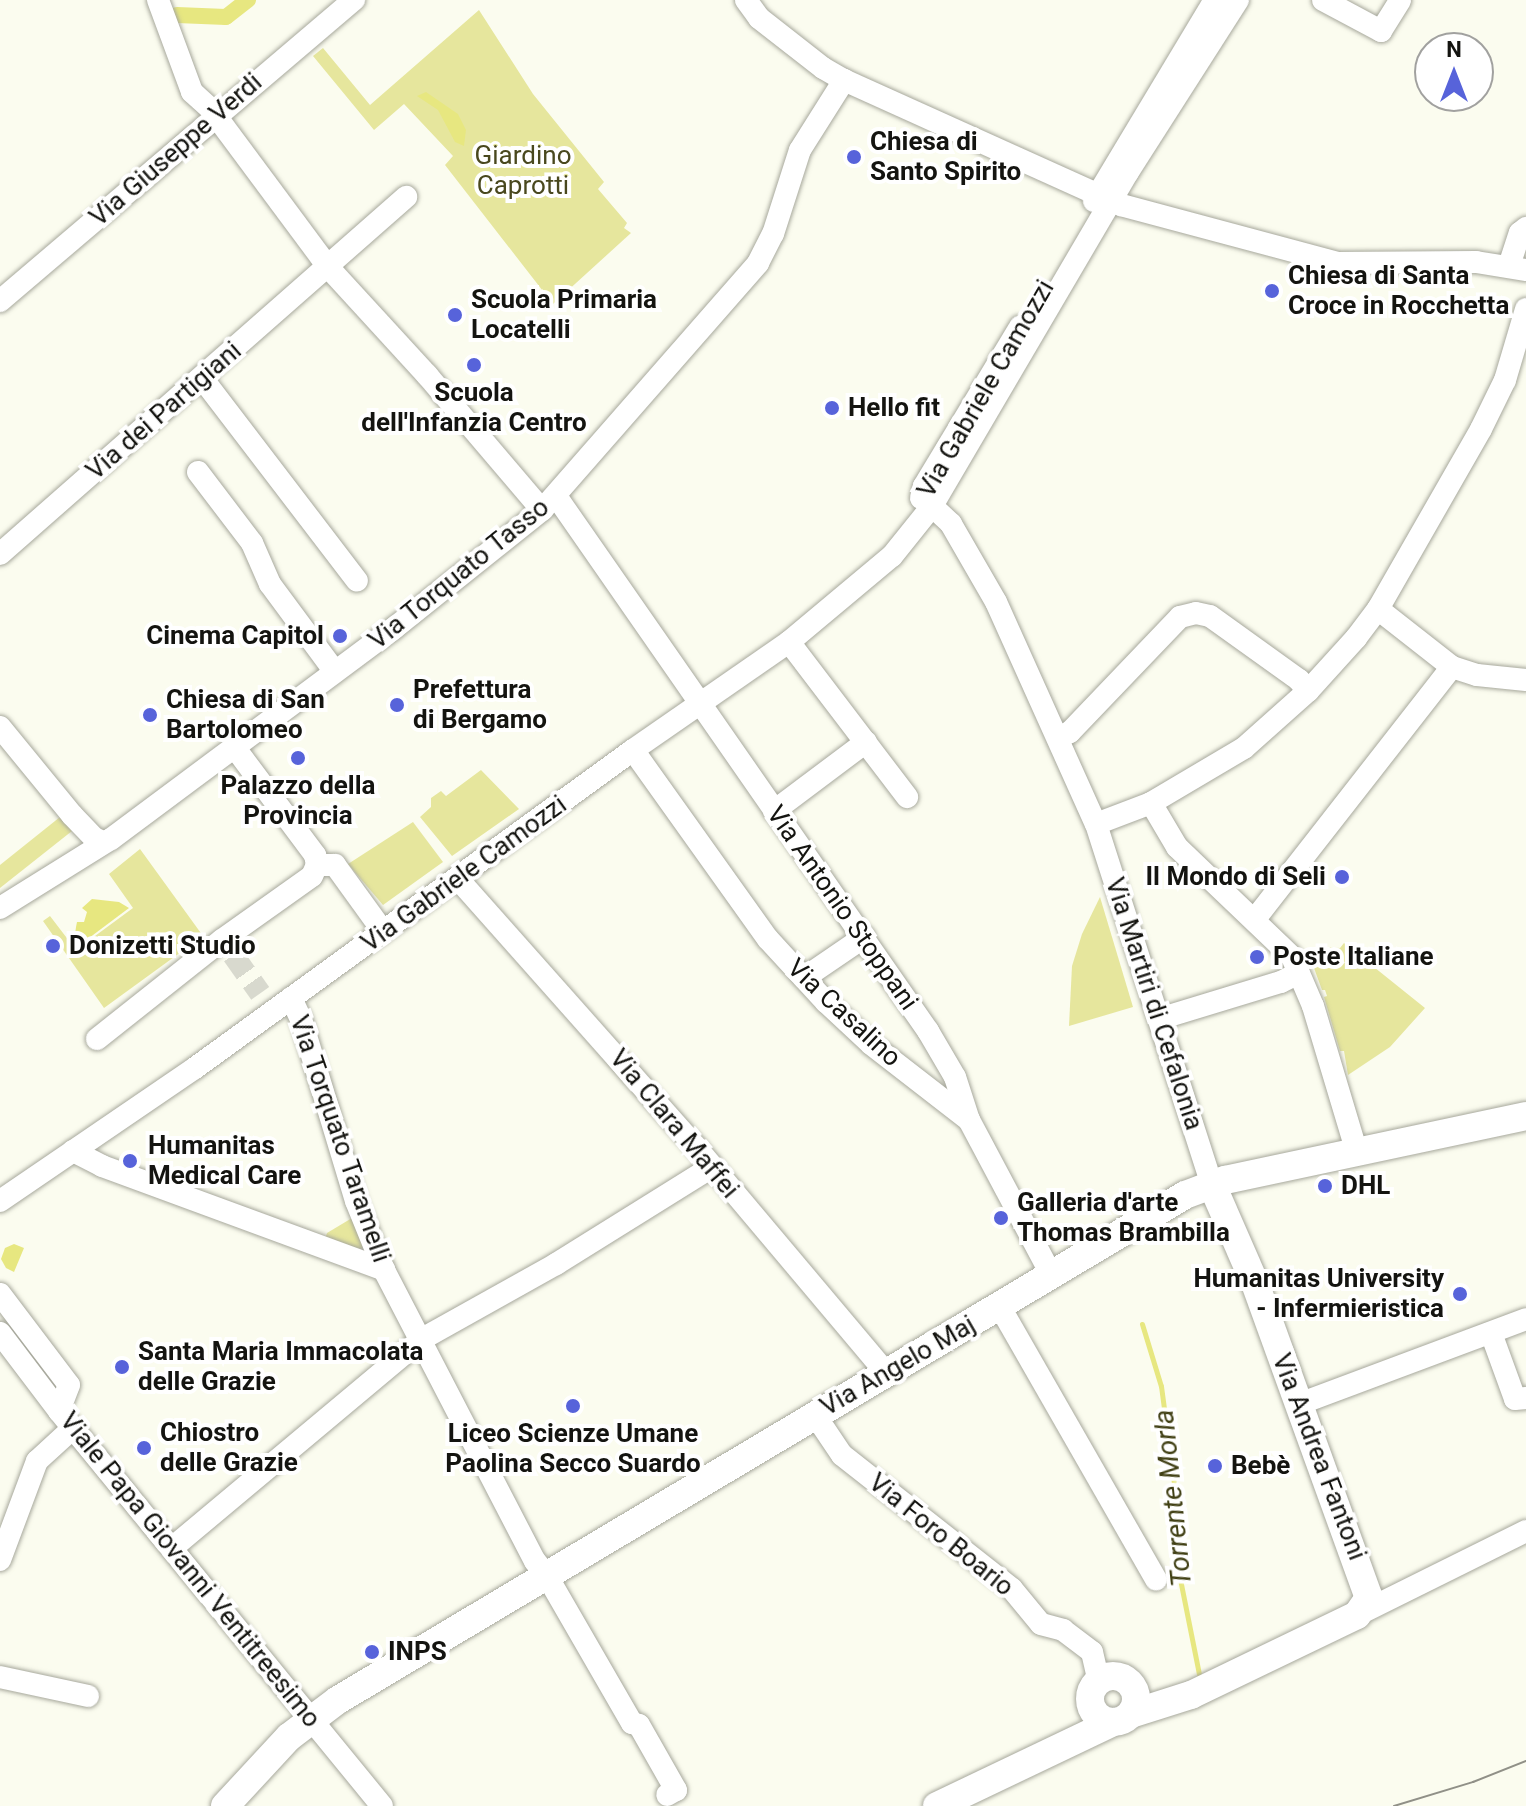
<!DOCTYPE html>
<meta charset="utf-8">
<style>
body{margin:0}
#map{position:relative;width:1526px;height:1806px;overflow:hidden;background:#fbfcef;font-family:Roboto,sans-serif}
div>[style]{position:absolute}
[style*='--x']{left:calc(var(--x)*1px);top:calc(var(--y)*1px);width:calc(var(--w)*1px);rotate:calc(var(--a)*1deg)}
.green>*{inset:0;background:#e6e69d}
.water>*{inset:0;background:#e7e780}
.stream>*{height:5px;margin:-2.5px;padding:0 2.5px;transform-origin:2.5px;border-radius:2.5px;background:#e7e780}
.canal>*{height:16px;margin:-8px;padding:0 8px;transform-origin:8px;border-radius:8px;background:#e7e780}
.minor-tunnel>*{height:22px;margin-top:-11px;transform-origin:0;background:repeating-linear-gradient(90deg,#d8d9ce 0 22px,transparent 0 33px)}
.roads{filter:drop-shadow(0 0 2px #a7a89c) drop-shadow(0 0 2px #a7a89c)}
.minor>*{height:22px;margin:-11px;padding:0 11px;transform-origin:11px;border-radius:11px;background:#fff}
.major>*{height:28px;margin:-14px;padding:0 14px;transform-origin:14px;border-radius:14px;background:#fff}
.major>.ring{margin:-14px;padding:0;box-sizing:content-box;background:none;border:28px solid #fff;border-radius:50%}
.tram>*{height:2px;margin:-1px;padding:0 1px;transform-origin:1px;border-radius:1px;background:#909087}
.dots>*{width:22px;height:22px;translate:-50% -50%;box-sizing:border-box;border:4px solid #fff;border-radius:50%}
span{translate:-50% -50%;white-space:nowrap;text-align:center;line-height:1.15;-webkit-text-stroke:8px #fff;paint-order:stroke}
.poi-label{font-size:26px;color:#141410;font-weight:700}
.left{translate:0 -50%;text-align:left}
.right{translate:-100% -50%;text-align:right}
.street-label{font-size:26px;color:#141410}
.park-label{font-size:26px;color:#49481e}
.water-label{font-size:28px;color:#414015;font-style:italic}
.north{position:absolute;left:1414px;top:32px;width:80px;height:80px;box-sizing:border-box;background:#fff;border:2px solid #a1a19f;border-radius:50%;rotate:0deg;font-size:22px;font-weight:700;line-height:32px;text-align:center;color:#141410}
.north::after{content:'';display:block;margin:auto;width:28px;height:36px;background:#5763da;clip-path:polygon(50% 0,100% 100%,50% 72%,0 100%)}
</style>
<div id="map">
<div class="green">
<i style="clip-path:polygon(479px 10px,533px 94px,604px 182px,598px 189px,627px 223px,624px 228px,631px 233px,553px 304px,445px 165px,453px 156px,404px 104px,374px 130px,313px 56px,323px 48px,370px 105px)"></i>
<i style="clip-path:polygon(481px 770px,519px 809px,452px 856px,420px 817px,431px 807px,431px 798px,441px 791px,446px 796px)"></i>
<i style="clip-path:polygon(60px 817px,72px 831px,0 888px,0 865px)"></i>
<i style="clip-path:polygon(413px 822px,443px 862px,383px 905px,348px 864px)"></i>
<i style="clip-path:polygon(140px 849px,203px 936px,104px 1008px,43px 921px,50px 916px,76px 950px,133px 908px,109px 874px)"></i>
<i style="clip-path:polygon(1100px 897px,1133px 1007px,1069px 1026px,1072px 966px,1082px 934px)"></i>
<i style="clip-path:polygon(1344px 943px,1425px 1008px,1390px 1047px,1348px 1075px,1344px 1051px,1340px 1051px,1324px 997px,1327px 996px,1325px 990px,1322px 990px,1314px 968px,1330px 947px,1340px 948px)"></i>
<i style="clip-path:polygon(352px 1218px,364px 1245px,361px 1249px,324px 1242px,327px 1233px)"></i>
</div>
<div class="water">
<i style="clip-path:polygon(426px 92px,458px 114px,466px 130px,464px 146px,455px 142px,438px 110px,417px 96px)"></i>
<i style="clip-path:polygon(92px 899px,119px 902px,129px 908px,77px 947px,74px 942px,76px 927px,77px 922px,84px 922px,87px 912px,82px 908px)"></i>
<i style="clip-path:polygon(14px 1244px,24px 1248px,14px 1272px,6px 1268px,1px 1259px,5px 1248px)"></i>
</div>
<div class="stream">
<i style="--x:1142;--y:1324;--w:65;--a:73"></i>
<i style="--x:1161;--y:1386;--w:114;--a:82.4"></i>
<i style="--x:1176;--y:1499;--w:75;--a:87.7"></i>
<i style="--x:1179;--y:1574;--w:102;--a:78.7"></i>
</div>
<div class="canal">
<i style="--x:177;--y:15;--w:49;--a:2.3"></i>
<i style="--x:226;--y:17;--w:28;--a:-38"></i>
</div>
<div class="minor-tunnel">
<i style="--x:233;--y:955;--w:47;--a:54.6"></i>
</div>
<div class="roads">
<div class="minor">
<i style="--x:158;--y:0;--w:98;--a:69.7"></i>
<i style="--x:192;--y:92;--w:24;--a:42"></i>
<i style="--x:210;--y:108;--w:198;--a:53.4"></i>
<i style="--x:328;--y:267;--w:147;--a:47.5"></i>
<i style="--x:427;--y:375;--w:177;--a:49.6"></i>
<i style="--x:746;--y:0;--w:22;--a:54"></i>
<i style="--x:759;--y:18;--w:81;--a:38"></i>
<i style="--x:823;--y:68;--w:24;--a:30"></i>
<i style="--x:844;--y:80;--w:304;--a:24.3"></i>
<i style="--x:1121;--y:205;--w:224;--a:15"></i>
<i style="--x:1337;--y:263;--w:139;--a:-0.4"></i>
<i style="--x:1476;--y:262;--w:51;--a:9.1"></i>
<i style="--x:1323;--y:0;--w:66;--a:28.1"></i>
<i style="--x:1381;--y:31;--w:36;--a:-58"></i>
<i style="--x:1094;--y:201;--w:235;--a:-59"></i>
<i style="--x:1509;--y:266;--w:35;--a:-72"></i>
<i style="--x:1520;--y:233;--w:8;--a:-40"></i>
<i style="--x:0;--y:301;--w:465;--a:-40.4"></i>
<i style="--x:202;--y:378;--w:255;--a:52.6"></i>
<i style="--x:198;--y:472;--w:89;--a:52.7"></i>
<i style="--x:252;--y:543;--w:45;--a:66.3"></i>
<i style="--x:270;--y:584;--w:109;--a:53.5"></i>
<i style="--x:924;--y:486;--w:22;--a:68"></i>
<i style="--x:932;--y:506;--w:26;--a:43"></i>
<i style="--x:951;--y:524;--w:90;--a:60"></i>
<i style="--x:996;--y:602;--w:243;--a:65.8"></i>
<i style="--x:1096;--y:824;--w:379;--a:72.2"></i>
<i style="--x:556;--y:496;--w:652;--a:55.19"></i>
<i style="--x:928;--y:1031;--w:53;--a:59.6"></i>
<i style="--x:955;--y:1077;--w:45;--a:72"></i>
<i style="--x:921;--y:498;--w:12;--a:-76"></i>
<i style="--x:924;--y:486;--w:186;--a:-58.9"></i>
<i style="--x:0;--y:554;--w:541;--a:-41.33"></i>
<i style="--x:1378;--y:609;--w:94;--a:38.1"></i>
<i style="--x:1452;--y:667;--w:26;--a:18"></i>
<i style="--x:1477;--y:675;--w:49;--a:5.8"></i>
<i style="--x:789;--y:642;--w:195;--a:52.7"></i>
<i style="--x:0;--y:727;--w:114;--a:50.7"></i>
<i style="--x:72;--y:815;--w:32;--a:46"></i>
<i style="--x:94;--y:838;--w:10;--a:24"></i>
<i style="--x:1058;--y:738;--w:13;--a:-27"></i>
<i style="--x:1070;--y:732;--w:159;--a:-46.3"></i>
<i style="--x:1180;--y:617;--w:16;--a:-14"></i>
<i style="--x:1196;--y:613;--w:14;--a:12"></i>
<i style="--x:1210;--y:616;--w:110;--a:35.7"></i>
<i style="--x:1299;--y:680;--w:14;--a:51"></i>
<i style="--x:235;--y:748;--w:134;--a:53.2"></i>
<i style="--x:315;--y:855;--w:10;--a:79"></i>
<i style="--x:317;--y:865;--w:18;--a:0"></i>
<i style="--x:335;--y:865;--w:80;--a:54.1"></i>
<i style="--x:633;--y:750;--w:232;--a:54.5"></i>
<i style="--x:768;--y:939;--w:86;--a:47.4"></i>
<i style="--x:826;--y:1002;--w:62;--a:43"></i>
<i style="--x:871;--y:1044;--w:124;--a:37.8"></i>
<i style="--x:969;--y:1120;--w:174;--a:62"></i>
<i style="--x:1151;--y:803;--w:51;--a:59.4"></i>
<i style="--x:1177;--y:847;--w:159;--a:43.7"></i>
<i style="--x:1292;--y:957;--w:53;--a:66.8"></i>
<i style="--x:1313;--y:1006;--w:153;--a:73.3"></i>
<i style="--x:774;--y:811;--w:115;--a:-36.9"></i>
<i style="--x:1096;--y:824;--w:59;--a:-20.9"></i>
<i style="--x:1151;--y:803;--w:108;--a:-30.6"></i>
<i style="--x:1244;--y:748;--w:86;--a:-41.7"></i>
<i style="--x:1308;--y:691;--w:72;--a:-47.8"></i>
<i style="--x:1356;--y:638;--w:36;--a:-53"></i>
<i style="--x:1378;--y:609;--w:207;--a:-60.2"></i>
<i style="--x:1481;--y:429;--w:55;--a:-63.9"></i>
<i style="--x:1505;--y:380;--w:74;--a:-73.5"></i>
<i style="--x:458;--y:879;--w:358;--a:48.4"></i>
<i style="--x:696;--y:1147;--w:295;--a:49.9"></i>
<i style="--x:0;--y:908;--w:131;--a:-31.9"></i>
<i style="--x:111;--y:839;--w:352;--a:-36.7"></i>
<i style="--x:393;--y:629;--w:191;--a:-38.6"></i>
<i style="--x:542;--y:510;--w:328;--a:-48.8"></i>
<i style="--x:758;--y:263;--w:33;--a:-63"></i>
<i style="--x:773;--y:234;--w:88;--a:-72.2"></i>
<i style="--x:800;--y:150;--w:83;--a:-57.8"></i>
<i style="--x:1255;--y:919;--w:320;--a:-52"></i>
<i style="--x:804;--y:978;--w:73;--a:-34.3"></i>
<i style="--x:291;--y:998;--w:23;--a:65"></i>
<i style="--x:301;--y:1019;--w:190;--a:73.2"></i>
<i style="--x:356;--y:1201;--w:74;--a:67.9"></i>
<i style="--x:384;--y:1270;--w:328;--a:62.6"></i>
<i style="--x:535;--y:1561;--w:19;--a:51"></i>
<i style="--x:547;--y:1576;--w:170;--a:60"></i>
<i style="--x:632;--y:1723;--w:7;--a:16"></i>
<i style="--x:639;--y:1725;--w:75;--a:60.4"></i>
<i style="--x:676;--y:1790;--w:10;--a:151"></i>
<i style="--x:1159;--y:1019;--w:127;--a:-16.9"></i>
<i style="--x:1281;--y:982;--w:20;--a:-27"></i>
<i style="--x:97;--y:1039;--w:159;--a:-38.4"></i>
<i style="--x:222;--y:940;--w:110;--a:-35.4"></i>
<i style="--x:312;--y:876;--w:12;--a:-66"></i>
<i style="--x:73;--y:1151;--w:33;--a:27"></i>
<i style="--x:102;--y:1166;--w:301;--a:20.2"></i>
<i style="--x:0;--y:1201;--w:236;--a:-34.3"></i>
<i style="--x:195;--y:1068;--w:541;--a:-35.98"></i>
<i style="--x:633;--y:750;--w:190;--a:-34.7"></i>
<i style="--x:789;--y:642;--w:134;--a:-39.9"></i>
<i style="--x:892;--y:556;--w:64;--a:-51.3"></i>
<i style="--x:932;--y:506;--w:387;--a:-59.6"></i>
<i style="--x:1128;--y:172;--w:204;--a:-57.4"></i>
<i style="--x:0;--y:1294;--w:114;--a:52.8"></i>
<i style="--x:69;--y:1385;--w:28;--a:111"></i>
<i style="--x:1000;--y:1307;--w:314;--a:60.2"></i>
<i style="--x:0;--y:1333;--w:98;--a:52.9"></i>
<i style="--x:59;--y:1411;--w:510;--a:50.73"></i>
<i style="--x:1491;--y:1333;--w:70;--a:70"></i>
<i style="--x:1515;--y:1399;--w:11;--a:-5"></i>
<i style="--x:1299;--y:1404;--w:242;--a:-20.5"></i>
<i style="--x:815;--y:1415;--w:48;--a:56"></i>
<i style="--x:842;--y:1455;--w:216;--a:38.2"></i>
<i style="--x:1012;--y:1589;--w:45;--a:50.4"></i>
<i style="--x:1041;--y:1624;--w:23;--a:15"></i>
<i style="--x:1063;--y:1630;--w:36;--a:37"></i>
<i style="--x:1092;--y:1652;--w:31;--a:77"></i>
<i style="--x:172;--y:1548;--w:326;--a:-39.9"></i>
<i style="--x:422;--y:1339;--w:154;--a:-29.2"></i>
<i style="--x:556;--y:1264;--w:184;--a:-31.9"></i>
<i style="--x:0;--y:1560;--w:106;--a:-69.5"></i>
<i style="--x:37;--y:1461;--w:49;--a:-42.5"></i>
<i style="--x:1363;--y:1612;--w:182;--a:-26.4"></i>
<i style="--x:0;--y:1677;--w:90;--a:12.2"></i>
</div>
<div class="major">
<i class="ring" style="left:1090px;top:1676px;width:18px;height:18px"></i>
<i style="--x:1131;--y:1714;--w:63;--a:-17.6"></i>
<i style="--x:1191;--y:1695;--w:184;--a:-25.7"></i>
<i style="--x:1357;--y:1615;--w:21;--a:-55"></i>
<i style="--x:1369;--y:1598;--w:337;--a:-109.9"></i>
<i style="--x:1254;--y:1281;--w:105;--a:-113.6"></i>
<i style="--x:225;--y:1806;--w:94;--a:-47.2"></i>
<i style="--x:289;--y:1737;--w:61;--a:-37.1"></i>
<i style="--x:338;--y:1700;--w:986;--a:-30.8"></i>
<i style="--x:1185;--y:1195;--w:43;--a:-20.6"></i>
<i style="--x:1225;--y:1180;--w:308;--a:-12"></i>
<i style="--x:937;--y:1806;--w:195;--a:-25.5"></i>
</div>
</div>
<div class="tram">
<i style="--x:1394;--y:1806;--w:83;--a:-16.9"></i>
<i style="--x:1473;--y:1782;--w:57;--a:-21.6"></i>
</div>
<div class="dots">
<i style="left:854px;top:157px;background:#5763da"></i>
<i style="left:1272px;top:291px;background:#5763da"></i>
<i style="left:455px;top:315px;background:#5763da"></i>
<i style="left:474px;top:365px;background:#5763da"></i>
<i style="left:832px;top:408px;background:#5763da"></i>
<i style="left:340px;top:636px;background:#5763da"></i>
<i style="left:397px;top:705px;background:#5763da"></i>
<i style="left:150px;top:715px;background:#5763da"></i>
<i style="left:298px;top:758px;background:#5763da"></i>
<i style="left:1342px;top:877px;background:#5763da"></i>
<i style="left:53px;top:946px;background:#5763da"></i>
<i style="left:1257px;top:957px;background:#5763da"></i>
<i style="left:130px;top:1161px;background:#5763da"></i>
<i style="left:1325px;top:1186px;background:#5763da"></i>
<i style="left:1001px;top:1218px;background:#5763da"></i>
<i style="left:1460px;top:1294px;background:#5763da"></i>
<i style="left:122px;top:1367px;background:#5763da"></i>
<i style="left:573px;top:1406px;background:#5763da"></i>
<i style="left:144px;top:1448px;background:#5763da"></i>
<i style="left:1215px;top:1466px;background:#5763da"></i>
<i style="left:372px;top:1652px;background:#5763da"></i>
</div>
<div class="poi-label">
<span class="left" style="left:870px;top:157px">Chiesa di<br>Santo Spirito</span>
<span class="left" style="left:1288px;top:291px">Chiesa di Santa<br>Croce in Rocchetta</span>
<span class="left" style="left:471px;top:315px">Scuola Primaria<br>Locatelli</span>
<span style="left:474px;top:408px">Scuola<br>dell'Infanzia Centro</span>
<span class="left" style="left:848px;top:408px">Hello fit</span>
<span class="right" style="left:324px;top:636px">Cinema Capitol</span>
<span class="left" style="left:413px;top:705px">Prefettura<br>di Bergamo</span>
<span class="left" style="left:166px;top:715px">Chiesa di San<br>Bartolomeo</span>
<span style="left:298px;top:801px">Palazzo della<br>Provincia</span>
<span class="right" style="left:1326px;top:877px">Il Mondo di Seli</span>
<span class="left" style="left:69px;top:946px">Donizetti Studio</span>
<span class="left" style="left:1273px;top:957px">Poste Italiane</span>
<span class="left" style="left:148px;top:1161px">Humanitas<br>Medical Care</span>
<span class="left" style="left:1341px;top:1186px">DHL</span>
<span class="left" style="left:1017px;top:1218px">Galleria d'arte<br>Thomas Brambilla</span>
<span class="right" style="left:1444px;top:1294px">Humanitas University<br>- Infermieristica</span>
<span class="left" style="left:138px;top:1367px">Santa Maria Immacolata<br>delle Grazie</span>
<span class="left" style="left:160px;top:1448px">Chiostro<br>delle Grazie</span>
<span style="left:573px;top:1449px">Liceo Scienze Umane<br>Paolina Secco Suardo</span>
<span class="left" style="left:1231px;top:1466px">Bebè</span>
<span class="left" style="left:388px;top:1652px">INPS</span>
</div>
<div class="street-label">
<span style="left:176px;top:150px;rotate:-41deg">Via Giuseppe Verdi</span>
<span style="left:986px;top:389px;rotate:-60deg">Via Gabriele Camozzi</span>
<span style="left:164px;top:411px;rotate:-41deg">Via dei Partigiani</span>
<span style="left:459px;top:574px;rotate:-39deg">Via Torquato Tasso</span>
<span style="left:464px;top:874px;rotate:-36deg">Via Gabriele Camozzi</span>
<span style="left:842px;top:908px;rotate:55deg">Via Antonio Stoppani</span>
<span style="left:1154px;top:1004px;rotate:72deg">Via Martiri di Cefalonia</span>
<span style="left:844px;top:1013px;rotate:43deg">Via Casalino</span>
<span style="left:674px;top:1124px;rotate:50deg">Via Clara Maffei</span>
<span style="left:340px;top:1139px;rotate:71deg">Via Torquato Taramelli</span>
<span style="left:898px;top:1366px;rotate:-30deg">Via Angelo Maj</span>
<span style="left:1319px;top:1457px;rotate:69deg">Via Andrea Fantoni</span>
<span style="left:941px;top:1535px;rotate:39deg">Via Foro Boario</span>
<span style="left:190px;top:1570px;rotate:51deg">Viale Papa Giovanni Ventitreesimo</span>
</div>
<div class="park-label">
<span style="left:523px;top:171px">Giardino<br>Caprotti</span>
</div>
<div class="water-label">
<span style="left:1173px;top:1498px;rotate:-96deg">Torrente Morla</span>
</div>
<div class="north">N</div>
</div>
